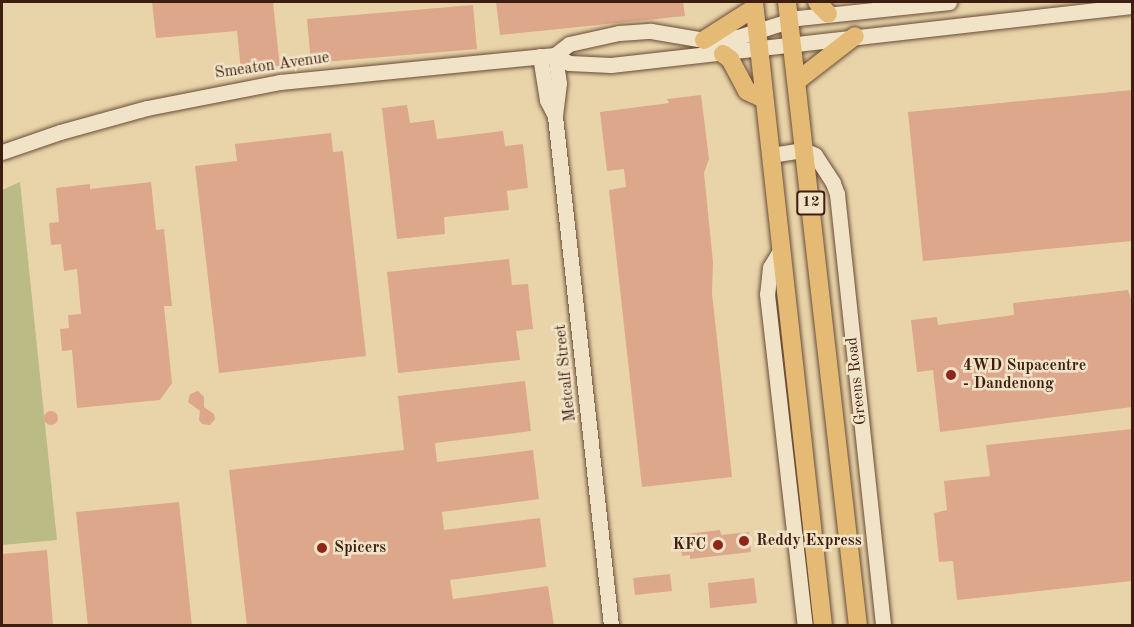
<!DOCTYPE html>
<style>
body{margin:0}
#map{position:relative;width:1134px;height:627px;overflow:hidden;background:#e9d4a9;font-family:"Old Standard TT",serif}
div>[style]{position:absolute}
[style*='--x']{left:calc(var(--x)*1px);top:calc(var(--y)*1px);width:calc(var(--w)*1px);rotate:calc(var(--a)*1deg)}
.green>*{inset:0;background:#bbbc85}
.building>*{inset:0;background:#dda78b}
.round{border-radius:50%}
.roads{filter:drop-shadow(0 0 2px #694c37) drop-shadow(0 0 2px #694c37)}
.minor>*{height:15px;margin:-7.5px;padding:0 7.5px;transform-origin:7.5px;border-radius:7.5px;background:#f1e3c7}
.major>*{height:18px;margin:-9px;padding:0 9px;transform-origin:9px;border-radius:9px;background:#e4ba74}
.dots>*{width:16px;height:16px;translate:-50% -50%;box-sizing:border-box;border:3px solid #f1e3c7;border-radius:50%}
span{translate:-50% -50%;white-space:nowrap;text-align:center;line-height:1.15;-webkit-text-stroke:5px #f1e3c7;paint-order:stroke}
.shield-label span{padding:2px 4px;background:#f1e3c7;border:2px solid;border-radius:4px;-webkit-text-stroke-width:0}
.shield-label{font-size:15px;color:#3e1e11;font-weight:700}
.street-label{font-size:16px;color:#3e1e11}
.poi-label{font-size:16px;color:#3e1e11;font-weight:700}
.left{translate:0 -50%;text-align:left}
.right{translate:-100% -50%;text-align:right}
.frame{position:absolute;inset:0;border:3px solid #3e1e11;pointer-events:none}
</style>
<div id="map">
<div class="green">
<i style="clip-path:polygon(20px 182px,57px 540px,2px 545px,2px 190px)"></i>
</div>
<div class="building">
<i style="clip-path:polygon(152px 2px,273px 2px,280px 68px,241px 71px,237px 31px,156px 38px)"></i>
<i style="clip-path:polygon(496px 2px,683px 2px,685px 16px,500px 35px)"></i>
<i style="clip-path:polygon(473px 5px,477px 49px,311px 63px,307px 19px)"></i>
<i style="clip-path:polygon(1132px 90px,1132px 241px,923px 261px,908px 112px)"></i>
<i style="clip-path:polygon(701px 95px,709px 159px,704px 173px,713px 262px,712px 293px,732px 477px,642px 487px,609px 190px,626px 187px,624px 169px,607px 171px,600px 112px,669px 103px,667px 99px)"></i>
<i style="clip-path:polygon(407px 105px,410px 123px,434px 120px,437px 139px,503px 131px,505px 146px,523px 144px,528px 188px,507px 191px,509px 210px,444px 217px,445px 234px,397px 239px,382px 108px)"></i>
<i style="clip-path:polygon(331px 133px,333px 152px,343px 151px,366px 356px,219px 373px,195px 166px,237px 161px,235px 144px)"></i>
<i style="clip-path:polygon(151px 182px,156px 230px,164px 229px,172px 306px,164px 306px,172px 383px,160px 400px,77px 408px,72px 350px,62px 351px,60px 329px,69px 328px,68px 315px,81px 314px,77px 269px,64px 271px,61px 244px,51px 245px,49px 223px,59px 222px,56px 188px,90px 184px,90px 189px)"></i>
<i style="clip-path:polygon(509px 259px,512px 285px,528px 284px,533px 329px,516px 331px,520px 360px,398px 373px,387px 272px)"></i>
<i style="clip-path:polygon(1128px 290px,1132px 301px,1132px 407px,940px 432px,933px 370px,917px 372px,911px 320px,937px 317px,938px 325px,1014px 315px,1013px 303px)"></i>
<i style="clip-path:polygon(525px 381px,531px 431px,435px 443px,437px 462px,533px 450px,539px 499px,442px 512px,444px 530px,540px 518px,546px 567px,450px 580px,453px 599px,548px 586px,554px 626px,247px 626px,229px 470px,404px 450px,398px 396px)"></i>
<i style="clip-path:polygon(198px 391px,204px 397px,204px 407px,214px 414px,215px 419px,210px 425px,202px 424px,199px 420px,200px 411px,188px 402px,190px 394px)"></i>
<i class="round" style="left:44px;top:411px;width:14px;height:14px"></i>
<i style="clip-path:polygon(1132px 429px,1132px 581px,957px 600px,953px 561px,939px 562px,934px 513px,947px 510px,944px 481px,990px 476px,986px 445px)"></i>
<i style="clip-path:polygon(179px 502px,192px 626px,88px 626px,76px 512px)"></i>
<i style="clip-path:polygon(720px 530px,721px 535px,749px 532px,751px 552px,690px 559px,690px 555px,682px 556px,680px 538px,688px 538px,687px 534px)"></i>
<i style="clip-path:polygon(47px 550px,53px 626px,2px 626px,2px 554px)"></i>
<i style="clip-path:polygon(670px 574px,672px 591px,635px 595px,633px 578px)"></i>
<i style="clip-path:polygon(754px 578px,757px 603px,710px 608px,708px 583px)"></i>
</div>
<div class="roads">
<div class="minor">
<i style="--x:555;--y:55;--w:16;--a:30"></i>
<i style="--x:569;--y:63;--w:42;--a:2.7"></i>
<i style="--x:611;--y:65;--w:524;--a:-6.46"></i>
<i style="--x:555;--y:55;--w:28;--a:82"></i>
<i style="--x:559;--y:83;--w:33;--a:97"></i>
<i style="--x:540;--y:56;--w:45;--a:81"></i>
<i style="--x:547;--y:100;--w:18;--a:63"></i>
<i style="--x:555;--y:116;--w:513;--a:83.73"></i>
<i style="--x:2;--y:152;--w:61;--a:-19"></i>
<i style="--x:60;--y:132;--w:90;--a:-15.4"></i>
<i style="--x:147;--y:108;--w:136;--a:-11.1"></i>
<i style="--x:280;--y:82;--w:276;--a:-5.6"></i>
<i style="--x:555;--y:55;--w:18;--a:-38"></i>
<i style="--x:569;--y:44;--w:51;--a:-12.4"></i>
<i style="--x:619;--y:33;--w:32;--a:-4"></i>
<i style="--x:651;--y:31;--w:54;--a:9.6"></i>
<i style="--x:704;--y:40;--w:34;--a:-5"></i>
<i style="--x:738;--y:37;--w:63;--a:-17.6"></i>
<i style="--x:798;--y:18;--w:152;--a:-6"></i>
<i style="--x:771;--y:155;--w:33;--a:-9"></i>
<i style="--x:804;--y:150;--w:12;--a:24"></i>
<i style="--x:815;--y:155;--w:33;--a:57"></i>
<i style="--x:833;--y:183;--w:12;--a:70"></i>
<i style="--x:837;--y:194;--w:434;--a:83.9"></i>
<i style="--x:781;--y:249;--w:21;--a:121"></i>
<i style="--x:770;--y:267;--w:27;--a:96"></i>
<i style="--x:767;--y:294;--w:334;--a:83.5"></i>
</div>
<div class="major">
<i style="--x:754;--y:2;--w:628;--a:83.69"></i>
<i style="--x:787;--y:2;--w:628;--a:83.51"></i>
<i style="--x:817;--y:2;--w:16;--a:47"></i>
<i style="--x:704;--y:40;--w:59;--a:-32.6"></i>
<i style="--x:723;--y:54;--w:9;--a:36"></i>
<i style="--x:730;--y:59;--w:36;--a:62"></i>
<i style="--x:747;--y:91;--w:19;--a:25"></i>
<i style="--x:797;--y:81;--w:73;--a:-37.8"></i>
</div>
</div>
<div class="dots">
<i style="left:951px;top:375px;background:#8f2418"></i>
<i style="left:744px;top:541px;background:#8f2418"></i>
<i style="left:718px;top:545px;background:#8f2418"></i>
<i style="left:322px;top:548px;background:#8f2418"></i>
</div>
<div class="shield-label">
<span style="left:811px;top:203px">12</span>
</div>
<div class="street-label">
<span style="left:272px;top:66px;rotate:-8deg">Smeaton Avenue</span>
<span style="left:566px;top:373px;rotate:-96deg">Metcalf Street</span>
<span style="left:857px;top:381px;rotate:-96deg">Greens Road</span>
</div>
<div class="poi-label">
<span class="left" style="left:963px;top:375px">4WD Supacentre<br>- Dandenong</span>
<span class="left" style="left:756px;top:541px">Reddy Express</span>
<span class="right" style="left:706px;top:545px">KFC</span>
<span class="left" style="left:334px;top:548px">Spicers</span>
</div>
<div class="frame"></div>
</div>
